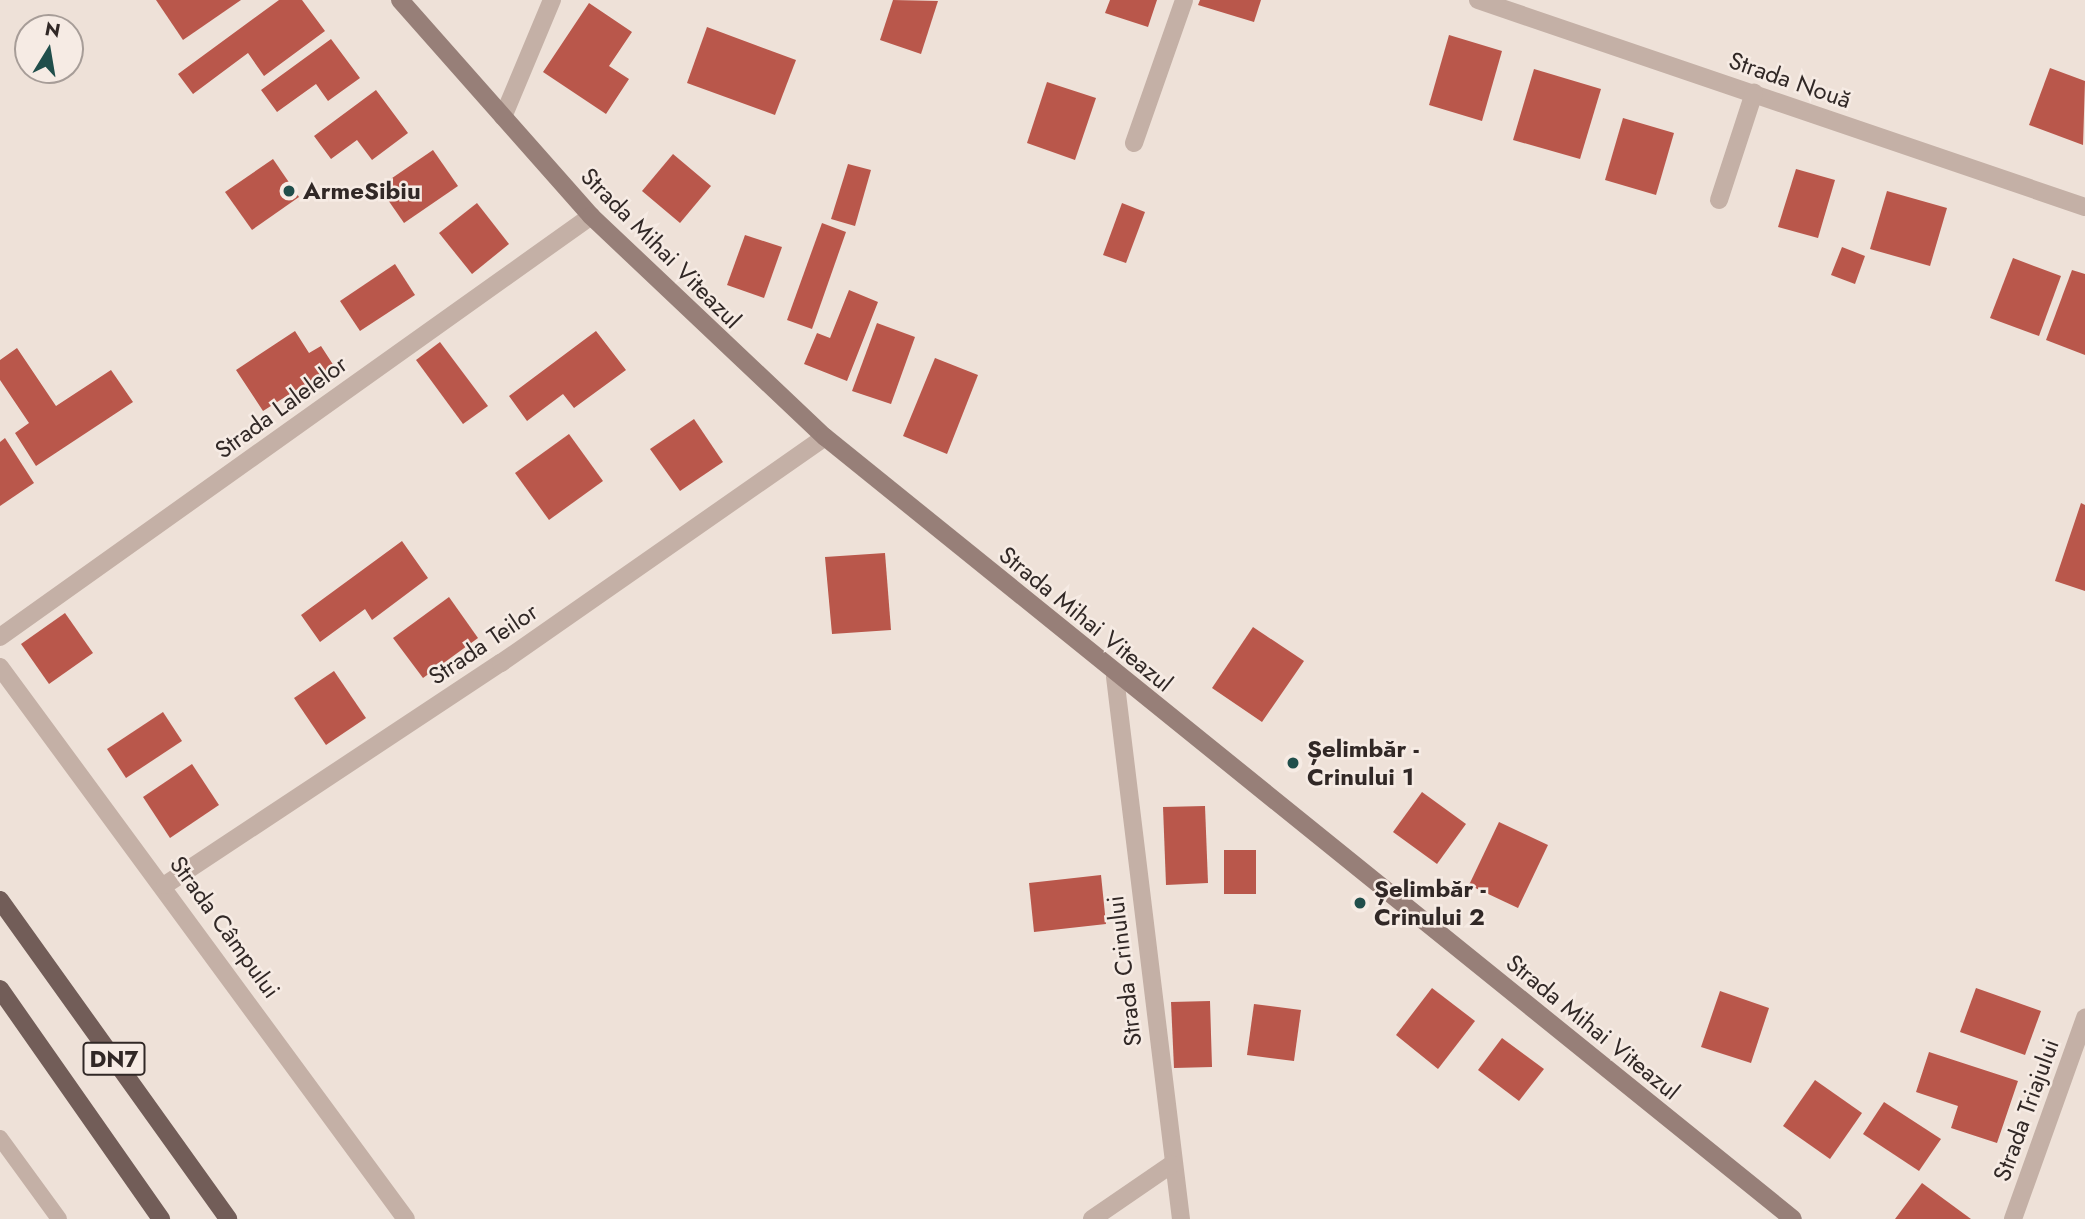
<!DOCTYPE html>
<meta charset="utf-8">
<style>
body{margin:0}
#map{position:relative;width:2085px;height:1219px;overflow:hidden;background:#eee1d8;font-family:Jost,sans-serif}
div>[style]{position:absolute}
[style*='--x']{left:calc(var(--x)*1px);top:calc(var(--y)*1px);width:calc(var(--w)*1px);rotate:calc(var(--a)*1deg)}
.building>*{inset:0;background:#b9574b}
.service>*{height:16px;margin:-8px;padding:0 8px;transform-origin:8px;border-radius:8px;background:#c4b0a6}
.minor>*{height:18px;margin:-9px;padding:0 9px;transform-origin:9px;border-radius:9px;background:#c4b0a6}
.tertiary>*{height:18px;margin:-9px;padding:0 9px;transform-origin:9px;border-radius:9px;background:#c4b0a6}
.secondary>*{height:18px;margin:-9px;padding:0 9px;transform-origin:9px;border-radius:9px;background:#977f78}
.primary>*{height:18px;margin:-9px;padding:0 9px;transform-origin:9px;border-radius:9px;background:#725d58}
.dots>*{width:19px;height:19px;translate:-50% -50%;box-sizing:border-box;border:4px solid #f6ebe4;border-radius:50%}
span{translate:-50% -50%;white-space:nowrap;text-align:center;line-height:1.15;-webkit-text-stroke:5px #f6ebe4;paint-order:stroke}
.shield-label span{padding:2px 5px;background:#f6ebe4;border:2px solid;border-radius:5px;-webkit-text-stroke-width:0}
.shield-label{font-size:23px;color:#312826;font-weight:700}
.street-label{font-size:24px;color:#312826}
.poi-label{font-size:24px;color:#312826;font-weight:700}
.left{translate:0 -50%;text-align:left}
.north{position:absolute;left:14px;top:14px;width:70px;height:70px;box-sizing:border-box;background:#f6ebe4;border:2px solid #a79d98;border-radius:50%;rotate:11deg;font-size:19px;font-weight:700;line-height:28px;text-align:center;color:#312826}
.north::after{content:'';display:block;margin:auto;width:24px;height:32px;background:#204e4b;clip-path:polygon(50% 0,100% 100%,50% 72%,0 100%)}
</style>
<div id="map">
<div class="building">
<i style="clip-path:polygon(156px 0,241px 0,183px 40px)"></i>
<i style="clip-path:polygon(279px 0,302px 0,325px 31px,264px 76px,248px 53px,193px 94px,178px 74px)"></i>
<i style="clip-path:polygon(893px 0,938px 1px,921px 54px,880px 40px)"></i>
<i style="clip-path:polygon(1110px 0,1157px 0,1148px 27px,1105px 13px)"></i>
<i style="clip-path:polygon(1200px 0,1261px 0,1254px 22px,1198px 5px)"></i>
<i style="clip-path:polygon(589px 3px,632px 32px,609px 66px,629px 79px,606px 114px,543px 72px)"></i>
<i style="clip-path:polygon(707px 27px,796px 60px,775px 115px,687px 83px)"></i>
<i style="clip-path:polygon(1449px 35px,1502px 51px,1482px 121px,1429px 105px)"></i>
<i style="clip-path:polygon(331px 39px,360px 78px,328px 101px,316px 84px,277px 112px,261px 90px)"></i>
<i style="clip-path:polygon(2050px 68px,2085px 81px,2083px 145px,2029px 125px)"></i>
<i style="clip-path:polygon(1534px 69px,1601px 89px,1580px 159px,1513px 140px)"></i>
<i style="clip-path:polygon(1047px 82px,1096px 98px,1075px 160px,1027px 143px)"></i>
<i style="clip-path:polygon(376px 90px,408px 133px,372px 160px,357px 140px,331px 159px,314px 136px)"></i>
<i style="clip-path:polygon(1623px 118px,1674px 133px,1656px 195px,1605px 180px)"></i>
<i style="clip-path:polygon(433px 150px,458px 186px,404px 223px,379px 187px)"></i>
<i style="clip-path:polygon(673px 154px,711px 186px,680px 223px,642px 191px)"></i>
<i style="clip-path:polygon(273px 159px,299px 197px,252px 230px,225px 192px)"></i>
<i style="clip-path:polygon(848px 164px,871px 170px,855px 226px,831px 219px)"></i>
<i style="clip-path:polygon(1796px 169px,1835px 180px,1818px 238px,1778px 227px)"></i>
<i style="clip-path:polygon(1887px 191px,1947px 208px,1930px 266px,1870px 249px)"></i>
<i style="clip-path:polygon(477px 203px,509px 244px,472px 274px,439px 233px)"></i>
<i style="clip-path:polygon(1122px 203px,1145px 212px,1126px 263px,1103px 255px)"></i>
<i style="clip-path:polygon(822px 223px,846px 232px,812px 329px,787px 320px)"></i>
<i style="clip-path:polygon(745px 235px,782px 247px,764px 298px,727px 285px)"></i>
<i style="clip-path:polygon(1842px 247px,1865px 256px,1855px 284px,1831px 275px)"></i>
<i style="clip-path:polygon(2013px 258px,2061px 276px,2039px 336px,1990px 318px)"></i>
<i style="clip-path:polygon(395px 264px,415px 295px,360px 331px,340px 301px)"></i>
<i style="clip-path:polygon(2072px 270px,2085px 274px,2085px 355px,2046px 340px)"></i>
<i style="clip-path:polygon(849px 290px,878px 302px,847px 381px,804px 364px,817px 333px,830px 338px)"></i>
<i style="clip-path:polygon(877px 323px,915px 337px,891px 404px,852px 391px)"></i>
<i style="clip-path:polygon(295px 331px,309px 353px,321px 346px,334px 366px,263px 411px,236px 370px)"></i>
<i style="clip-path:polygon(596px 331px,626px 370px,574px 408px,563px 394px,527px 421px,509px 396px)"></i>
<i style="clip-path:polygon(440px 342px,488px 406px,463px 424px,416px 360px)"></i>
<i style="clip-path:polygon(17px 348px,56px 406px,111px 370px,133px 402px,36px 466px,15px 433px,29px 423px,0 380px,0 360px)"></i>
<i style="clip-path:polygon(935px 358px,978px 375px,947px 454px,903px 436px)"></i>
<i style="clip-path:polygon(694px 419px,723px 462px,680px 491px,650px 449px)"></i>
<i style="clip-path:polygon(569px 434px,603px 481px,549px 520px,515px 473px)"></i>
<i style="clip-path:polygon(5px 438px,34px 483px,0 506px,0 442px)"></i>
<i style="clip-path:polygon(2081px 503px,2085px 505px,2085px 591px,2055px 581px)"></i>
<i style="clip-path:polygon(402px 541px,428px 578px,372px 620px,365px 609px,320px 642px,301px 615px)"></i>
<i style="clip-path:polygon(885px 553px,891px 630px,832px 634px,825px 557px)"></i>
<i style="clip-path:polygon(449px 597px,478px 638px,423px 678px,393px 638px)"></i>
<i style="clip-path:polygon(65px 613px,93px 653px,49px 684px,21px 644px)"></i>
<i style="clip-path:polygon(1253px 627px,1304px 661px,1262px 722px,1212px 688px)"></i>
<i style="clip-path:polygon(334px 671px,366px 718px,326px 745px,294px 698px)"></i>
<i style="clip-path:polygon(163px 712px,182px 741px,126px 778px,107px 749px)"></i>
<i style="clip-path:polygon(192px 764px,219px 805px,170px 838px,143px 797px)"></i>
<i style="clip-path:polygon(1422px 792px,1466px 824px,1437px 864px,1393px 832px)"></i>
<i style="clip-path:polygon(1205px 806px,1208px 883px,1166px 885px,1163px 807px)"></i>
<i style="clip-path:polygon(1499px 822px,1548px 845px,1518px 908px,1469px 885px)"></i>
<i style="clip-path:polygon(1224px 850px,1256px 850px,1256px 894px,1224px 894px)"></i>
<i style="clip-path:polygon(1101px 875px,1106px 924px,1034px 932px,1029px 883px)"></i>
<i style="clip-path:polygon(1432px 988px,1475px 1021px,1438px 1069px,1396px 1035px)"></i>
<i style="clip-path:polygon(1976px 988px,2041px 1011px,2025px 1055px,1960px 1032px)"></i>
<i style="clip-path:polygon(1720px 991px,1769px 1008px,1751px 1063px,1701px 1047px)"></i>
<i style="clip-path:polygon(1210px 1001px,1212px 1067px,1174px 1068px,1171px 1002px)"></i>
<i style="clip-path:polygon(1254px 1004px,1301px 1010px,1294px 1061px,1247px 1055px)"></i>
<i style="clip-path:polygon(1502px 1038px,1544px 1069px,1519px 1101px,1478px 1070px)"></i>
<i style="clip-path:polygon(1929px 1052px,2018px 1081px,1997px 1143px,1951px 1128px,1958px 1106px,1916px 1092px)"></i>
<i style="clip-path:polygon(1815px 1080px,1862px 1113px,1830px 1159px,1783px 1126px)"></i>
<i style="clip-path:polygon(1884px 1102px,1941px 1139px,1919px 1171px,1863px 1134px)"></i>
<i style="clip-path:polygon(1922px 1183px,1971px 1219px,1895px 1219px)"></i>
</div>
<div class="service">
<i style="--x:0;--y:1138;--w:100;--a:53.9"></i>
</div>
<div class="minor">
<i style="--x:1478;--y:0;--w:641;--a:18.83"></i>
<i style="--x:503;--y:117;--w:127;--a:-67.3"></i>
<i style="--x:1134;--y:143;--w:151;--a:-70.7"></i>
<i style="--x:1719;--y:200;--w:113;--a:-71.9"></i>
<i style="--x:0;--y:637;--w:726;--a:-35.46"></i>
<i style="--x:0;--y:667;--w:685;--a:53.67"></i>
<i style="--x:1115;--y:677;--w:546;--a:83.06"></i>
<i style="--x:165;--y:885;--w:403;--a:-33.5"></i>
<i style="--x:501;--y:663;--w:395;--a:-34.9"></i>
<i style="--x:1092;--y:1219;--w:97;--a:-34.5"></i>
</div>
<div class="tertiary">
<i style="--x:2013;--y:1219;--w:214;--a:-70.3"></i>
</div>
<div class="secondary">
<i style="--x:400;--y:0;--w:288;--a:48.5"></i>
<i style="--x:591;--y:216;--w:322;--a:43.4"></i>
<i style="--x:825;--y:437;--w:1244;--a:38.93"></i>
</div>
<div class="primary">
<i style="--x:0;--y:900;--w:392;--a:54.4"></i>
<i style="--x:0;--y:989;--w:281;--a:55"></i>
</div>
<div class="dots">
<i style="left:289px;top:191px;background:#204e4b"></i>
<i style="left:1293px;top:763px;background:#204e4b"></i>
<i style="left:1360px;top:903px;background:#204e4b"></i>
</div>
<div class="shield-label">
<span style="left:114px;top:1059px">DN7</span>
</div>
<div class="street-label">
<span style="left:1790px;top:80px;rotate:19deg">Strada Nouă</span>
<span style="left:661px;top:248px;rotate:45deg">Strada Mihai Viteazul</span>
<span style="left:281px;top:407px;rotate:-36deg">Strada Lalelelor</span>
<span style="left:1086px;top:619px;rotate:39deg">Strada Mihai Viteazul</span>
<span style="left:483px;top:644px;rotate:-34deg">Strada Teilor</span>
<span style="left:225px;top:927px;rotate:54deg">Strada Câmpului</span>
<span style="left:1124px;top:971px;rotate:-97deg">Strada Crinului</span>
<span style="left:1593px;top:1027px;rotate:39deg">Strada Mihai Viteazul</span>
<span style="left:2026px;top:1110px;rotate:-70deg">Strada Triajului</span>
</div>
<div class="poi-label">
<span class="left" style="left:303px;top:191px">ArmeSibiu</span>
<span class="left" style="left:1307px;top:763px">Șelimbăr -<br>Crinului 1</span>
<span class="left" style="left:1374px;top:903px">Șelimbăr -<br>Crinului 2</span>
</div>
<div class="north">N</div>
</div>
